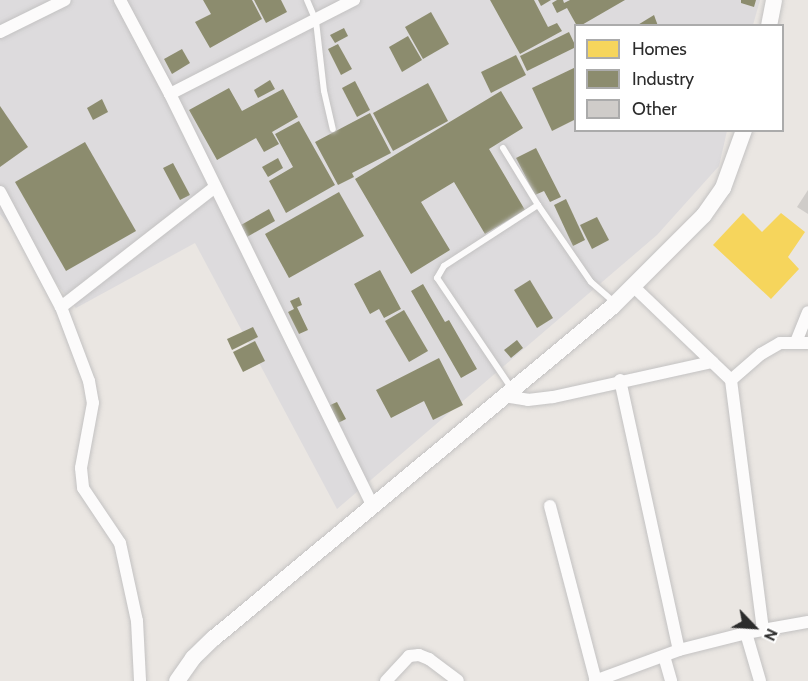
<!DOCTYPE html>
<style>
body{margin:0}
#map{position:relative;width:808px;height:681px;overflow:hidden;background:#eae6e2;font-family:Cabin,sans-serif}
div>[style]{position:absolute}
[style*='--x']{left:calc(var(--x)*1px);top:calc(var(--y)*1px);width:calc(var(--w)*1px);rotate:calc(var(--a)*1deg)}
.industrial>*{inset:0;background:#dddbdd}
.homes>*{inset:0;background:#f6d55c}
.industry>*{inset:0;background:#8c8c6e}
.building>*{inset:0;background:#cfccc9}
.roads{filter:drop-shadow(0 0 2px #c3c2c2) drop-shadow(0 0 2px #c3c2c2)}
.lane>*{height:6px;margin:-3px;padding:0 3px;transform-origin:3px;border-radius:3px;background:#fcfbfb}
.street>*{height:12px;margin:-6px;padding:0 6px;transform-origin:6px;border-radius:6px;background:#fcfbfb}
.secondary>*{height:16px;margin:-8px;padding:0 8px;transform-origin:8px;border-radius:8px;background:#fcfbfb}
span{translate:-50% -50%;white-space:nowrap;text-align:center;line-height:1.15;-webkit-text-stroke:6px #fff;paint-order:stroke}
.legend{position:absolute;left:574px;top:24px;width:210px;height:108px;box-sizing:border-box;background:#fff;border:2px solid #ababab;margin:0;padding:8px 10px;list-style:none;font-size:18px;color:#2c2c2c}
.legend li{display:flex;align-items:center;gap:12px;height:30px}
.legend b{width:30px;border:2px solid #ababab}
.north{position:absolute;left:724px;top:597px;width:60px;height:60px;-webkit-text-stroke:4px #fff;paint-order:stroke;rotate:115deg;font-size:16px;font-weight:700;line-height:24px;text-align:center;color:#2c2c2c}
.north::after{content:'';display:block;margin:auto;width:21px;height:27px;background:#2c2c2c;clip-path:polygon(50% 0,100% 100%,50% 72%,0 100%)}
</style>
<div id="map">
<div class="industrial">
<i style="clip-path:polygon(0 0,760px 0,753px 25px,576px 26px,576px 130px,727px 131px,719px 166px,657px 235px,337px 509px,195px 243px,76px 308px,0 214px)"></i>
</div>
<div class="homes">
<i style="clip-path:polygon(743px 213px,762px 232px,781px 213px,805px 232px,788px 257px,799px 269px,771px 299px,713px 245px)"></i>
</div>
<div class="industry">
<i style="clip-path:polygon(203px 0,252px 0,262px 19px,210px 48px,195px 22px,211px 14px)"></i>
<i style="clip-path:polygon(254px 0,281px 0,287px 12px,266px 23px)"></i>
<i style="clip-path:polygon(490px 0,534px 0,548px 27px,557px 23px,562px 31px,520px 54px)"></i>
<i style="clip-path:polygon(538px 0,551px 0,541px 6px)"></i>
<i style="clip-path:polygon(557px 0,563px 0,564px 3px,570px 0,625px 0,580px 26px,577px 26px,567px 8px,557px 13px,552px 3px)"></i>
<i style="clip-path:polygon(741px 0,756px 0,754px 7px,741px 3px)"></i>
<i style="clip-path:polygon(431px 12px,449px 44px,423px 59px,405px 27px)"></i>
<i style="clip-path:polygon(654px 15px,658px 26px,636px 26px)"></i>
<i style="clip-path:polygon(344px 28px,348px 36px,335px 43px,330px 35px)"></i>
<i style="clip-path:polygon(569px 32px,576px 47px,527px 71px,520px 56px)"></i>
<i style="clip-path:polygon(408px 36px,422px 60px,402px 72px,389px 47px)"></i>
<i style="clip-path:polygon(338px 44px,352px 69px,341px 75px,328px 49px)"></i>
<i style="clip-path:polygon(182px 49px,190px 63px,172px 74px,164px 59px)"></i>
<i style="clip-path:polygon(516px 55px,526px 75px,491px 93px,481px 72px)"></i>
<i style="clip-path:polygon(576px 67px,576px 119px,552px 131px,532px 88px)"></i>
<i style="clip-path:polygon(270px 80px,275px 89px,258px 98px,254px 90px)"></i>
<i style="clip-path:polygon(355px 81px,370px 110px,357px 117px,342px 88px)"></i>
<i style="clip-path:polygon(428px 83px,448px 121px,393px 151px,373px 113px)"></i>
<i style="clip-path:polygon(229px 88px,242px 111px,283px 89px,298px 117px,272px 132px,279px 144px,264px 152px,256px 138px,217px 160px,189px 110px)"></i>
<i style="clip-path:polygon(501px 91px,523px 128px,489px 149px,525px 210px,485px 234px,454px 182px,421px 202px,450px 250px,411px 274px,355px 179px)"></i>
<i style="clip-path:polygon(102px 99px,108px 112px,93px 120px,87px 108px)"></i>
<i style="clip-path:polygon(0 106px,28px 147px,0 167px)"></i>
<i style="clip-path:polygon(370px 113px,391px 153px,352px 173px,354px 177px,338px 185px,315px 142px)"></i>
<i style="clip-path:polygon(299px 121px,335px 185px,286px 213px,269px 181px,293px 167px,275px 134px)"></i>
<i style="clip-path:polygon(85px 142px,136px 231px,66px 271px,15px 182px)"></i>
<i style="clip-path:polygon(536px 148px,561px 197px,550px 202px,544px 191px,535px 195px,516px 158px)"></i>
<i style="clip-path:polygon(278px 158px,283px 168px,268px 177px,262px 167px)"></i>
<i style="clip-path:polygon(173px 163px,190px 195px,180px 200px,163px 168px)"></i>
<i style="clip-path:polygon(339px 192px,364px 236px,289px 278px,265px 234px)"></i>
<i style="clip-path:polygon(566px 199px,585px 240px,573px 246px,554px 205px)"></i>
<i style="clip-path:polygon(269px 209px,275px 221px,247px 237px,241px 225px)"></i>
<i style="clip-path:polygon(597px 217px,609px 240px,592px 249px,580px 225px)"></i>
<i style="clip-path:polygon(380px 270px,401px 309px,384px 318px,379px 309px,370px 314px,354px 284px)"></i>
<i style="clip-path:polygon(530px 280px,553px 318px,537px 328px,514px 290px)"></i>
<i style="clip-path:polygon(423px 284px,445px 322px,449px 320px,477px 369px,461px 378px,411px 291px)"></i>
<i style="clip-path:polygon(299px 297px,302px 305px,297px 307px,308px 330px,299px 334px,288px 312px,294px 309px,290px 301px)"></i>
<i style="clip-path:polygon(404px 310px,428px 351px,409px 362px,385px 321px)"></i>
<i style="clip-path:polygon(253px 327px,258px 337px,232px 350px,227px 339px)"></i>
<i style="clip-path:polygon(517px 340px,523px 348px,511px 358px,504px 350px)"></i>
<i style="clip-path:polygon(255px 341px,265px 361px,243px 372px,233px 352px)"></i>
<i style="clip-path:polygon(439px 358px,463px 405px,433px 420px,424px 401px,391px 418px,376px 390px)"></i>
<i style="clip-path:polygon(337px 402px,346px 419px,336px 424px,328px 406px)"></i>
</div>
<div class="building">
<i style="clip-path:polygon(808px 190px,808px 214px,797px 207px)"></i>
</div>
<div class="roads">
<div class="lane">
<i style="--x:307;--y:0;--w:23;--a:67"></i>
<i style="--x:316;--y:21;--w:70;--a:83.5"></i>
<i style="--x:324;--y:91;--w:39;--a:77"></i>
<i style="--x:503;--y:148;--w:67;--a:58.4"></i>
<i style="--x:538;--y:205;--w:93;--a:55.5"></i>
<i style="--x:591;--y:282;--w:32;--a:41"></i>
<i style="--x:512;--y:389;--w:134;--a:-124"></i>
<i style="--x:437;--y:278;--w:14;--a:-60"></i>
<i style="--x:444;--y:266;--w:112;--a:-33"></i>
</div>
<div class="street">
<i style="--x:120;--y:0;--w:106;--a:62"></i>
<i style="--x:170;--y:94;--w:459;--a:63.8"></i>
<i style="--x:0;--y:32;--w:72;--a:-26.2"></i>
<i style="--x:170;--y:94;--w:207;--a:-27.1"></i>
<i style="--x:0;--y:192;--w:130;--a:62.1"></i>
<i style="--x:61;--y:307;--w:79;--a:69.3"></i>
<i style="--x:89;--y:381;--w:22;--a:80"></i>
<i style="--x:93;--y:403;--w:66;--a:100.5"></i>
<i style="--x:81;--y:468;--w:20;--a:84"></i>
<i style="--x:83;--y:488;--w:66;--a:56.1"></i>
<i style="--x:120;--y:543;--w:80;--a:77.7"></i>
<i style="--x:137;--y:621;--w:60;--a:87.1"></i>
<i style="--x:633;--y:286;--w:136;--a:43.8"></i>
<i style="--x:61;--y:307;--w:195;--a:-37.9"></i>
<i style="--x:796;--y:342;--w:32;--a:-68"></i>
<i style="--x:620;--y:380;--w:276;--a:77.7"></i>
<i style="--x:504;--y:396;--w:24;--a:9"></i>
<i style="--x:528;--y:400;--w:25;--a:-7"></i>
<i style="--x:553;--y:397;--w:163;--a:-12.4"></i>
<i style="--x:550;--y:506;--w:181;--a:75.3"></i>
<i style="--x:763;--y:630;--w:252;--a:-97.3"></i>
<i style="--x:731;--y:380;--w:40;--a:-41"></i>
<i style="--x:761;--y:354;--w:22;--a:-30"></i>
<i style="--x:780;--y:343;--w:28;--a:0"></i>
<i style="--x:746;--y:633;--w:50;--a:73.7"></i>
<i style="--x:664;--y:656;--w:26;--a:74"></i>
<i style="--x:386;--y:681;--w:34;--a:-47"></i>
<i style="--x:409;--y:656;--w:10;--a:-6"></i>
<i style="--x:419;--y:655;--w:11;--a:22"></i>
<i style="--x:429;--y:659;--w:36;--a:37"></i>
<i style="--x:595;--y:681;--w:90;--a:-20.3"></i>
<i style="--x:679;--y:650;--w:69;--a:-14.2"></i>
<i style="--x:746;--y:633;--w:63;--a:-10.1"></i>
</div>
<div class="secondary">
<i style="--x:769;--y:26;--w:26;--a:-79"></i>
<i style="--x:177;--y:681;--w:28;--a:-55"></i>
<i style="--x:193;--y:658;--w:29;--a:-44"></i>
<i style="--x:214;--y:638;--w:518;--a:-39.75"></i>
<i style="--x:612;--y:307;--w:130;--a:-45"></i>
<i style="--x:704;--y:215;--w:33;--a:-55"></i>
<i style="--x:723;--y:188;--w:62;--a:-70.1"></i>
</div>
</div>
<ul class="legend">
<li><b style="height:16px;background:#f6d55c"></b>Homes</li>
<li><b style="height:16px;background:#8c8c6e"></b>Industry</li>
<li><b style="height:16px;background:#cfccc9"></b>Other</li>
</ul>
<div class="north">N</div>
</div>
